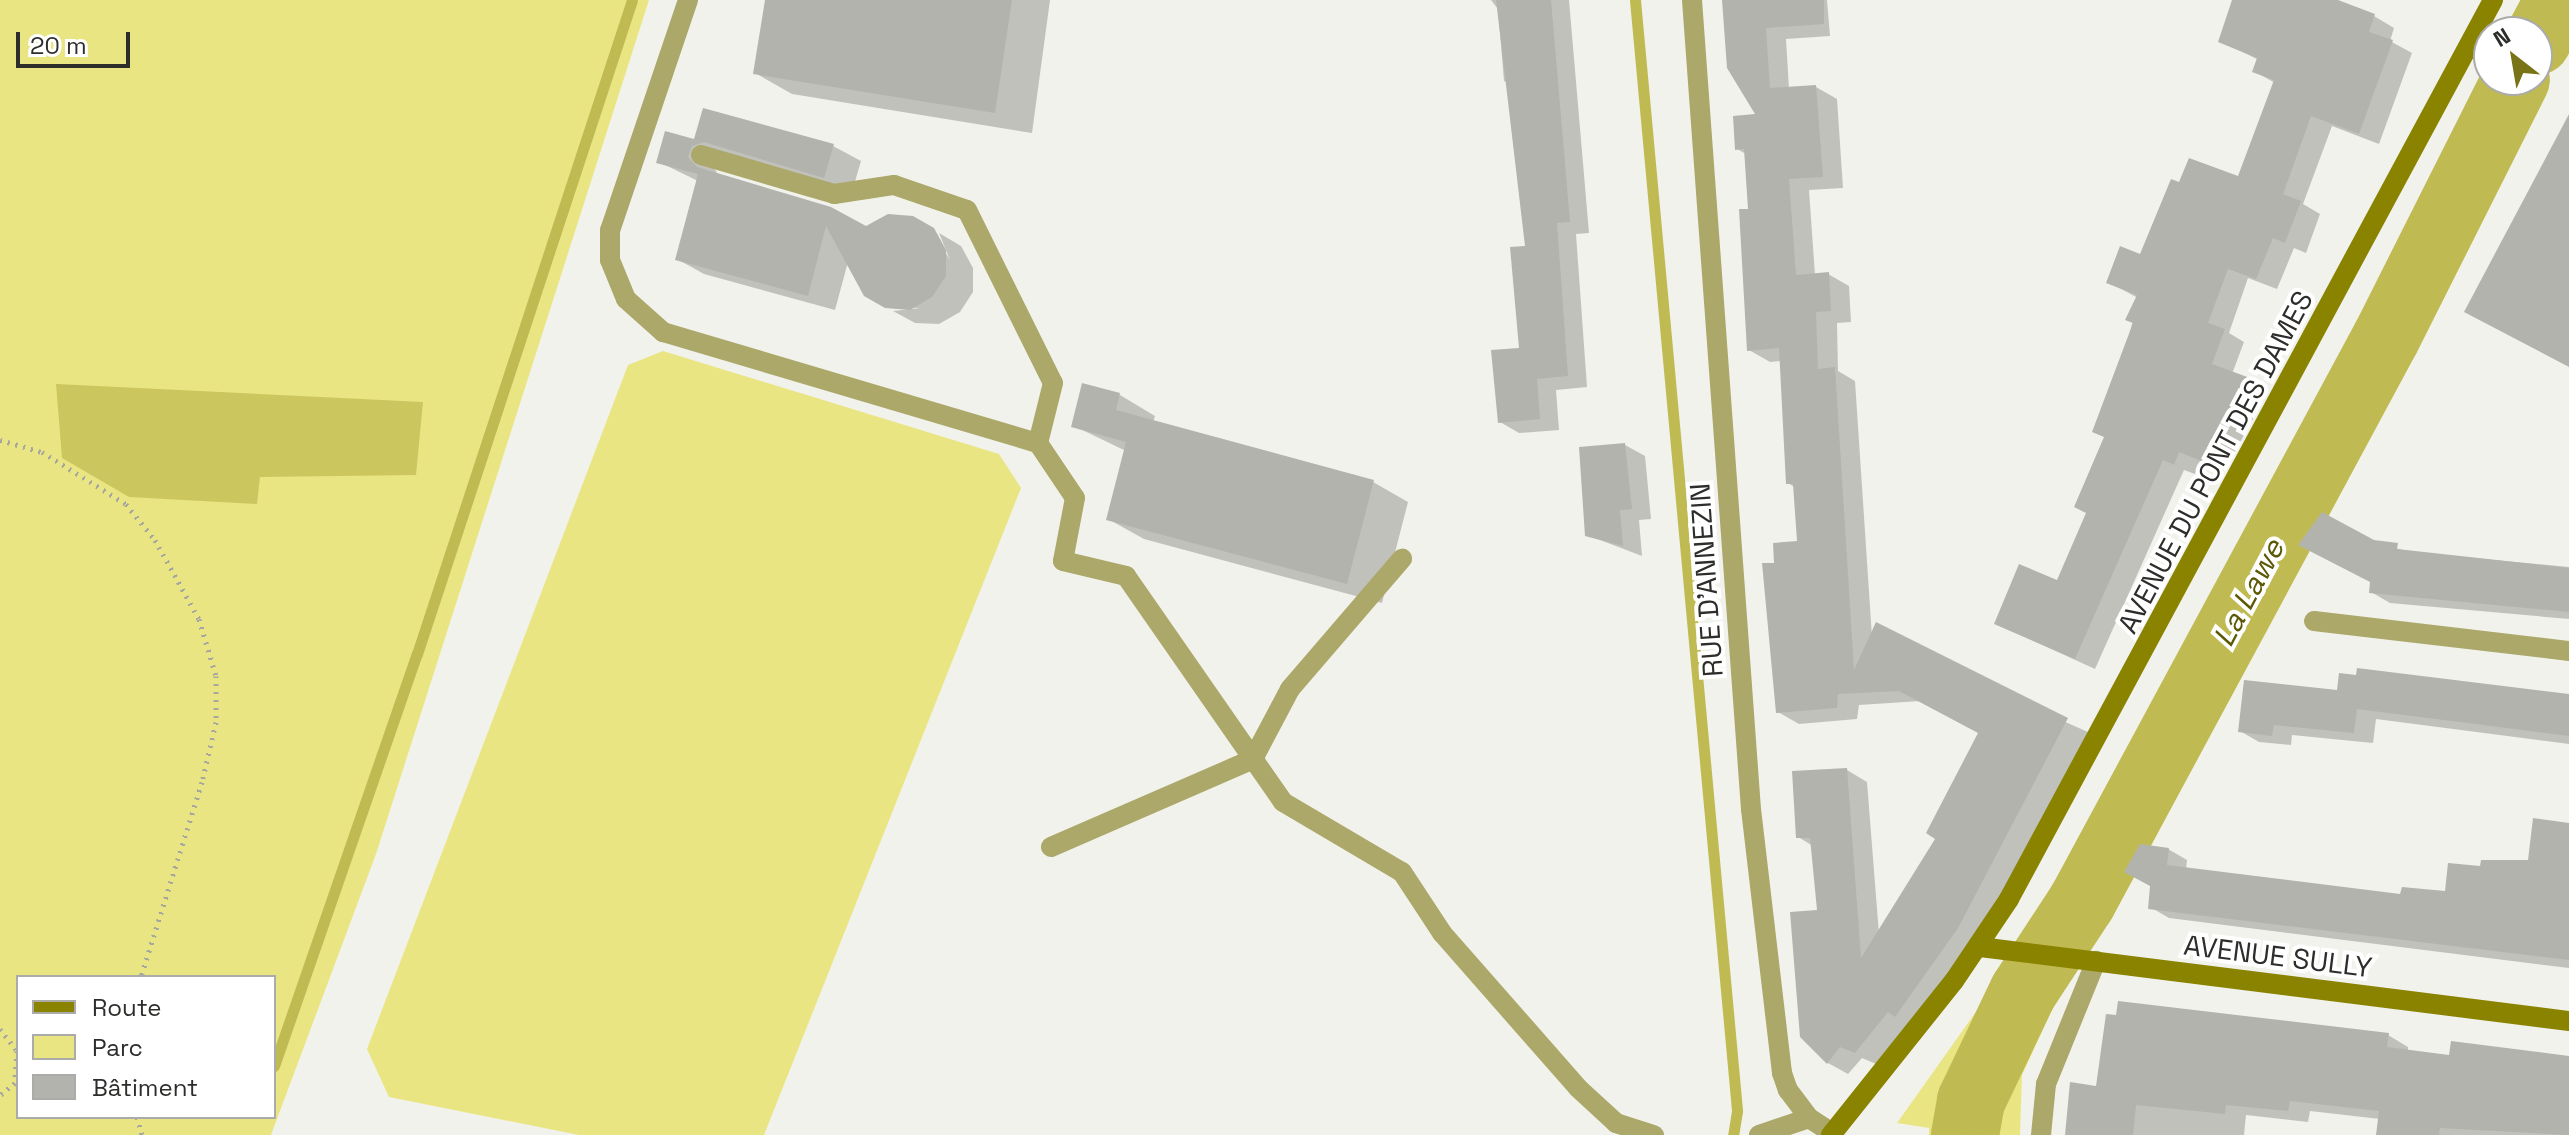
<!DOCTYPE html>
<meta charset="utf-8">
<style>
body{margin:0}
#map{position:relative;width:2569px;height:1135px;overflow:hidden;background:#f2f2ec;font-family:"Space Grotesk",sans-serif}
div>[style]{position:absolute}
[style*='--x']{left:calc(var(--x)*1px);top:calc(var(--y)*1px);width:calc(var(--w)*1px);rotate:calc(var(--a)*1deg)}
.green>*{inset:0;background:#eae583}
.forest>*{inset:0;background:#ccc65e}
.shadow>*{inset:0;background:#0003}
.stream>*{height:11px;margin:-5.5px;padding:0 5.5px;transform-origin:5.5px;border-radius:5.5px;background:#c0ba52}
.river>*{height:68px;margin:-34px;padding:0 34px;transform-origin:34px;border-radius:34px;background:#c0ba52}
.building>*{inset:0;background:#b3b3ad}
.path>*{height:5px;margin-top:-2.5px;transform-origin:0;background:repeating-linear-gradient(90deg,#a6a6a1 0 2px,transparent 0 8px)}
.lane>*{height:20px;margin:-10px;padding:0 10px;transform-origin:10px;border-radius:10px;background:#aba869}
.street>*{height:20px;margin:-10px;padding:0 10px;transform-origin:10px;border-radius:10px;background:#aba869}
.secondary>*{height:20px;margin:-10px;padding:0 10px;transform-origin:10px;border-radius:10px;background:#898300}
span{translate:-50% -50%;white-space:nowrap;text-align:center;line-height:1.15;-webkit-text-stroke:8px #fff;paint-order:stroke}
.street-label{font-size:28px;color:#2d2d2b}
.water-label{font-size:30px;color:#5c5804;font-style:italic}
.legend{position:absolute;left:16px;top:975px;width:260px;height:144px;box-sizing:border-box;background:#fff;border:2px solid #ababaa;margin:0;padding:10px 14px;list-style:none;font-size:24px;color:#2d2d2b}
.legend li{display:flex;align-items:center;gap:16px;height:40px}
.legend b{width:40px;border:2px solid #ababaa}
.north{position:absolute;left:2473px;top:16px;width:80px;height:80px;box-sizing:border-box;background:#fff;border:2px solid #ababaa;border-radius:50%;rotate:329deg;font-size:22px;font-weight:700;line-height:32px;text-align:center;color:#2d2d2b}
.north::after{content:'';display:block;margin:auto;width:28px;height:36px;background:#797418;clip-path:polygon(50% 0,100% 100%,50% 72%,0 100%)}
.scale{position:absolute;left:16px;top:32px;width:114px;height:36px;box-sizing:border-box;border:4px solid #2d2d2b;border-top:0;padding-left:10px;font-size:24px;line-height:28px;white-space:nowrap;color:#2d2d2b;-webkit-text-stroke:6px #fff;paint-order:stroke}
</style>
<div id="map">
<div class="green">
<i style="clip-path:polygon(evenodd,0 0,649px 0,376px 854px,271px 1135px,0 1135px,0 0,18px 977px,274px 977px,274px 1117px,18px 1117px,18px 977px)"></i>
<i style="clip-path:polygon(663px 351px,999px 454px,1021px 488px,764px 1135px,579px 1135px,389px 1097px,367px 1049px,628px 365px)"></i>
<i style="clip-path:polygon(1990px 992px,2051px 1012px,2022px 1075px,2020px 1135px,1929px 1135px,1929px 1128px,1897px 1123px)"></i>
</div>
<div class="forest">
<i style="clip-path:polygon(56px 384px,423px 402px,416px 475px,260px 477px,257px 504px,129px 497px,62px 458px)"></i>
</div>
<div class="shadow">
<i style="clip-path:polygon(767px 0,1050px 0,1032px 133px,792px 94px,755px 73px)"></i>
<i style="clip-path:polygon(1491px 0,1569px 0,1589px 233px,1576px 234px,1587px 387px,1556px 390px,1559px 430px,1519px 433px,1500px 422px,1521px 350px,1527px 248px,1510px 84px,1504px 81px,1498px 9px)"></i>
<i style="clip-path:polygon(1724px 0,1827px 0,1830px 36px,1786px 39px,1789px 89px,1816px 87px,1837px 99px,1843px 188px,1809px 190px,1815px 275px,1828px 274px,1849px 286px,1851px 322px,1837px 323px,1838px 371px,1855px 381px,1872px 637px,2088px 732px,1978px 939px,1876px 1064px,1862px 1058px,1848px 1074px,1828px 1063px,1813px 846px,1798px 837px,1847px 770px,1867px 782px,1879px 934px,1938px 839px,1980px 733px,1921px 701px,1859px 705px,1857px 719px,1799px 724px,1778px 712px,1776px 565px,1799px 543px,1796px 488px,1788px 483px,1781px 361px,1770px 362px,1749px 350px,1750px 211px,1746px 154px,1737px 149px,1758px 116px)"></i>
<i style="clip-path:polygon(2275px 0,2333px 0,2374px 16px,2394px 28px,2390px 41px,2412px 53px,2379px 144px,2332px 126px,2303px 204px,2320px 214px,2306px 253px,2294px 248px,2277px 289px,2248px 278px,2229px 333px,2244px 342px,2232px 374px,2268px 391px,2224px 472px,2200px 461px,2195px 474px,2184px 470px,2095px 669px,1996px 624px,2058px 583px,2088px 513px,2138px 298px,2108px 282px,2141px 256px,2180px 184px,2239px 179px,2275px 83px,2254px 71px,2259px 60px,2220px 41px)"></i>
<i style="clip-path:polygon(695px 141px,833px 146px,861px 161px,852px 192px,714px 168px,719px 176px,865px 228px,933px 230px,950px 260px,939px 233px,961px 246px,973px 268px,973px 292px,960px 312px,939px 324px,915px 323px,893px 311px,920px 308px,888px 307px,848px 262px,835px 310px,704px 274px,677px 259px,698px 181px,659px 162px)"></i>
<i style="clip-path:polygon(1084px 386px,1120px 395px,1155px 416px,1153px 422px,1373px 482px,1408px 502px,1382px 603px,1144px 539px,1108px 519px,1126px 451px,1074px 426px)"></i>
<i style="clip-path:polygon(1625px 445px,1645px 456px,1651px 519px,1639px 520px,1642px 556px,1587px 535px)"></i>
<i style="clip-path:polygon(2373px 542px,2410px 552px,2569px 567px,2569px 619px,2390px 603px,2371px 592px)"></i>
<i style="clip-path:polygon(2339px 692px,2569px 696px,2569px 744px,2376px 719px,2373px 743px,2292px 735px,2291px 745px,2259px 742px,2240px 731px)"></i>
<i style="clip-path:polygon(2569px 825px,2569px 968px,2169px 918px,2150px 907px,2168px 849px,2187px 860px,2186px 869px,2402px 897px,2446px 893px,2481px 869px,2530px 862px)"></i>
<i style="clip-path:polygon(2388px 1035px,2408px 1047px,2408px 1052px,2451px 1057px,2569px 1058px,2569px 1135px,2378px 1135px,2380px 1119px,2310px 1111px,2308px 1122px,2246px 1115px,2244px 1135px,2066px 1135px,2098px 1088px)"></i>
</div>
<div class="stream">
<i style="--x:1635;--y:0;--w:1116;--a:84.75"></i>
<i style="--x:1737;--y:1111;--w:24;--a:99"></i>
<i style="--x:274;--y:1066;--w:436;--a:-70.9"></i>
<i style="--x:417;--y:654;--w:688;--a:-71.8"></i>
<i style="--x:1971;--y:1101;--w:36;--a:69"></i>
</div>
<div class="river">
<i style="--x:2537;--y:41;--w:47;--a:-61.8"></i>
<i style="--x:1965;--y:1135;--w:35;--a:-80"></i>
<i style="--x:1971;--y:1101;--w:121;--a:-64.5"></i>
<i style="--x:2023;--y:992;--w:108;--a:-56.8"></i>
<i style="--x:2082;--y:902;--w:641;--a:-61.68"></i>
<i style="--x:2386;--y:338;--w:289;--a:-63.3"></i>
</div>
<div class="building">
<i style="clip-path:polygon(765px 0,1012px 0,995px 113px,753px 74px)"></i>
<i style="clip-path:polygon(1496px 0,1551px 0,1570px 222px,1557px 223px,1568px 376px,1537px 379px,1540px 419px,1498px 423px,1491px 350px,1519px 348px,1510px 247px,1525px 246px)"></i>
<i style="clip-path:polygon(1722px 0,1824px 0,1824px 24px,1766px 28px,1770px 88px,1816px 85px,1823px 177px,1789px 179px,1796px 275px,1829px 272px,1831px 311px,1816px 312px,1818px 369px,1835px 367px,1854px 670px,1876px 622px,2068px 718px,1958px 928px,1895px 1017px,1888px 1012px,1855px 1053px,1840px 1047px,1827px 1064px,1800px 1037px,1790px 912px,1817px 910px,1810px 838px,1796px 838px,1792px 771px,1847px 768px,1861px 958px,1935px 839px,1926px 833px,1978px 733px,1899px 691px,1838px 694px,1837px 708px,1776px 713px,1762px 563px,1774px 563px,1773px 543px,1797px 541px,1793px 484px,1786px 484px,1779px 348px,1747px 351px,1739px 209px,1748px 209px,1744px 149px,1735px 150px,1733px 116px,1755px 114px,1727px 68px)"></i>
<i style="clip-path:polygon(2232px 0,2338px 0,2375px 14px,2369px 32px,2393px 40px,2359px 134px,2311px 116px,2283px 194px,2301px 201px,2285px 243px,2273px 238px,2256px 279px,2228px 269px,2208px 323px,2225px 329px,2212px 364px,2250px 378px,2204px 462px,2179px 452px,2174px 465px,2163px 460px,2075px 659px,1994px 624px,2019px 564px,2057px 580px,2086px 513px,2074px 507px,2104px 437px,2092px 432px,2133px 323px,2125px 320px,2137px 295px,2106px 283px,2120px 246px,2140px 254px,2171px 179px,2179px 182px,2189px 158px,2238px 176px,2274px 80px,2252px 72px,2257px 58px,2218px 42px)"></i>
<i style="clip-path:polygon(703px 108px,834px 144px,824px 178px,704px 142px,692px 146px,688px 157px,697px 167px,831px 207px,866px 226px,888px 214px,913px 216px,934px 228px,946px 250px,946px 276px,932px 297px,910px 310px,885px 308px,864px 296px,826px 226px,808px 296px,675px 260px,698px 174px,656px 163px,665px 131px,694px 139px)"></i>
<i style="clip-path:polygon(2569px 114px,2569px 367px,2464px 312px)"></i>
<i style="clip-path:polygon(1082px 383px,1120px 393px,1116px 410px,1374px 480px,1347px 584px,1106px 520px,1126px 442px,1071px 427px)"></i>
<i style="clip-path:polygon(1625px 443px,1632px 509px,1620px 510px,1623px 546px,1585px 536px,1579px 447px)"></i>
<i style="clip-path:polygon(2322px 512px,2374px 540px,2398px 543px,2397px 549px,2569px 568px,2569px 612px,2369px 593px,2370px 582px,2298px 545px)"></i>
<i style="clip-path:polygon(2357px 668px,2569px 694px,2569px 736px,2357px 709px,2354px 733px,2274px 725px,2272px 736px,2238px 732px,2244px 680px,2337px 690px,2339px 673px,2356px 675px)"></i>
<i style="clip-path:polygon(2533px 818px,2569px 823px,2569px 960px,2148px 909px,2150px 886px,2124px 872px,2140px 844px,2169px 848px,2167px 865px,2400px 894px,2402px 887px,2445px 891px,2448px 863px,2480px 866px,2481px 860px,2528px 860px)"></i>
<i style="clip-path:polygon(2118px 1001px,2389px 1033px,2387px 1047px,2449px 1055px,2451px 1041px,2569px 1056px,2569px 1135px,2440px 1128px,2439px 1135px,2376px 1135px,2379px 1111px,2290px 1101px,2288px 1111px,2226px 1105px,2225px 1114px,2136px 1105px,2133px 1135px,2065px 1135px,2070px 1082px,2096px 1086px,2106px 1014px,2116px 1015px)"></i>
</div>
<div class="path">
<i style="--x:0;--y:440;--w:44;--a:15.9"></i>
<i style="--x:42;--y:452;--w:99;--a:31.8"></i>
<i style="--x:126;--y:504;--w:46;--a:51.1"></i>
<i style="--x:155;--y:540;--w:90;--a:60.9"></i>
<i style="--x:199;--y:619;--w:59;--a:73.4"></i>
<i style="--x:216;--y:676;--w:46;--a:90"></i>
<i style="--x:216;--y:722;--w:62;--a:103.1"></i>
<i style="--x:202;--y:782;--w:204;--a:107.4"></i>
<i style="--x:0;--y:1029;--w:28;--a:52"></i>
<i style="--x:17;--y:1051;--w:32;--a:94"></i>
<i style="--x:15;--y:1083;--w:19;--a:141"></i>
<i style="--x:137;--y:1117;--w:19;--a:74"></i>
</div>
<div class="lane">
<i style="--x:688;--y:0;--w:243;--a:108.7"></i>
<i style="--x:610;--y:230;--w:30;--a:90"></i>
<i style="--x:610;--y:260;--w:42;--a:67.7"></i>
<i style="--x:626;--y:299;--w:50;--a:41.7"></i>
<i style="--x:663;--y:332;--w:391;--a:16.5"></i>
<i style="--x:701;--y:155;--w:139;--a:16.3"></i>
<i style="--x:834;--y:194;--w:61;--a:-8.5"></i>
<i style="--x:894;--y:185;--w:77;--a:18.9"></i>
<i style="--x:967;--y:210;--w:193;--a:63.6"></i>
<i style="--x:1053;--y:383;--w:62;--a:104"></i>
<i style="--x:1038;--y:443;--w:66;--a:56.1"></i>
<i style="--x:1075;--y:498;--w:64;--a:100.8"></i>
<i style="--x:1063;--y:561;--w:65;--a:13.4"></i>
<i style="--x:1126;--y:576;--w:275;--a:55.2"></i>
<i style="--x:1283;--y:802;--w:138;--a:30.5"></i>
<i style="--x:1402;--y:872;--w:73;--a:56.7"></i>
<i style="--x:1442;--y:933;--w:206;--a:48.7"></i>
<i style="--x:1578;--y:1088;--w:52;--a:42.6"></i>
<i style="--x:1616;--y:1123;--w:40;--a:18"></i>
<i style="--x:1051;--y:847;--w:220;--a:-23.5"></i>
<i style="--x:1253;--y:759;--w:79;--a:-62.1"></i>
<i style="--x:1290;--y:689;--w:172;--a:-49.3"></i>
<i style="--x:1759;--y:1135;--w:53;--a:-18.8"></i>
</div>
<div class="street">
<i style="--x:1692;--y:0;--w:811;--a:85.83"></i>
<i style="--x:1751;--y:809;--w:266;--a:83.3"></i>
<i style="--x:1782;--y:1073;--w:18;--a:71"></i>
<i style="--x:1788;--y:1090;--w:35;--a:53"></i>
<i style="--x:1809;--y:1118;--w:27;--a:33"></i>
<i style="--x:2314;--y:621;--w:257;--a:6.7"></i>
<i style="--x:2041;--y:1135;--w:51;--a:-84.4"></i>
<i style="--x:2046;--y:1084;--w:133;--a:-67.9"></i>
</div>
<div class="secondary">
<i style="--x:1980;--y:947;--w:594;--a:7.16"></i>
<i style="--x:1831;--y:1135;--w:197;--a:-51.4"></i>
<i style="--x:1954;--y:981;--w:99;--a:-56.1"></i>
<i style="--x:2009;--y:899;--w:1021;--a:-61.7"></i>
</div>
<div class="street-label">
<span style="left:2215px;top:462px;rotate:-62deg">AVENUE DU PONT DES DAMES</span>
<span style="left:1706px;top:580px;rotate:-94deg">RUE D'ANNEZIN</span>
<span style="left:2278px;top:956px;rotate:7deg">AVENUE SULLY</span>
</div>
<div class="water-label">
<span style="left:2249px;top:593px;rotate:-62deg">La Lawe</span>
</div>
<ul class="legend">
<li><b style="height:10px;background:#898300"></b>Route</li>
<li><b style="height:22px;background:#eae583"></b>Parc</li>
<li><b style="height:22px;background:#b3b3ad"></b>Bâtiment</li>
</ul>
<div class="north">N</div>
<div class="scale">20 m</div>
</div>
